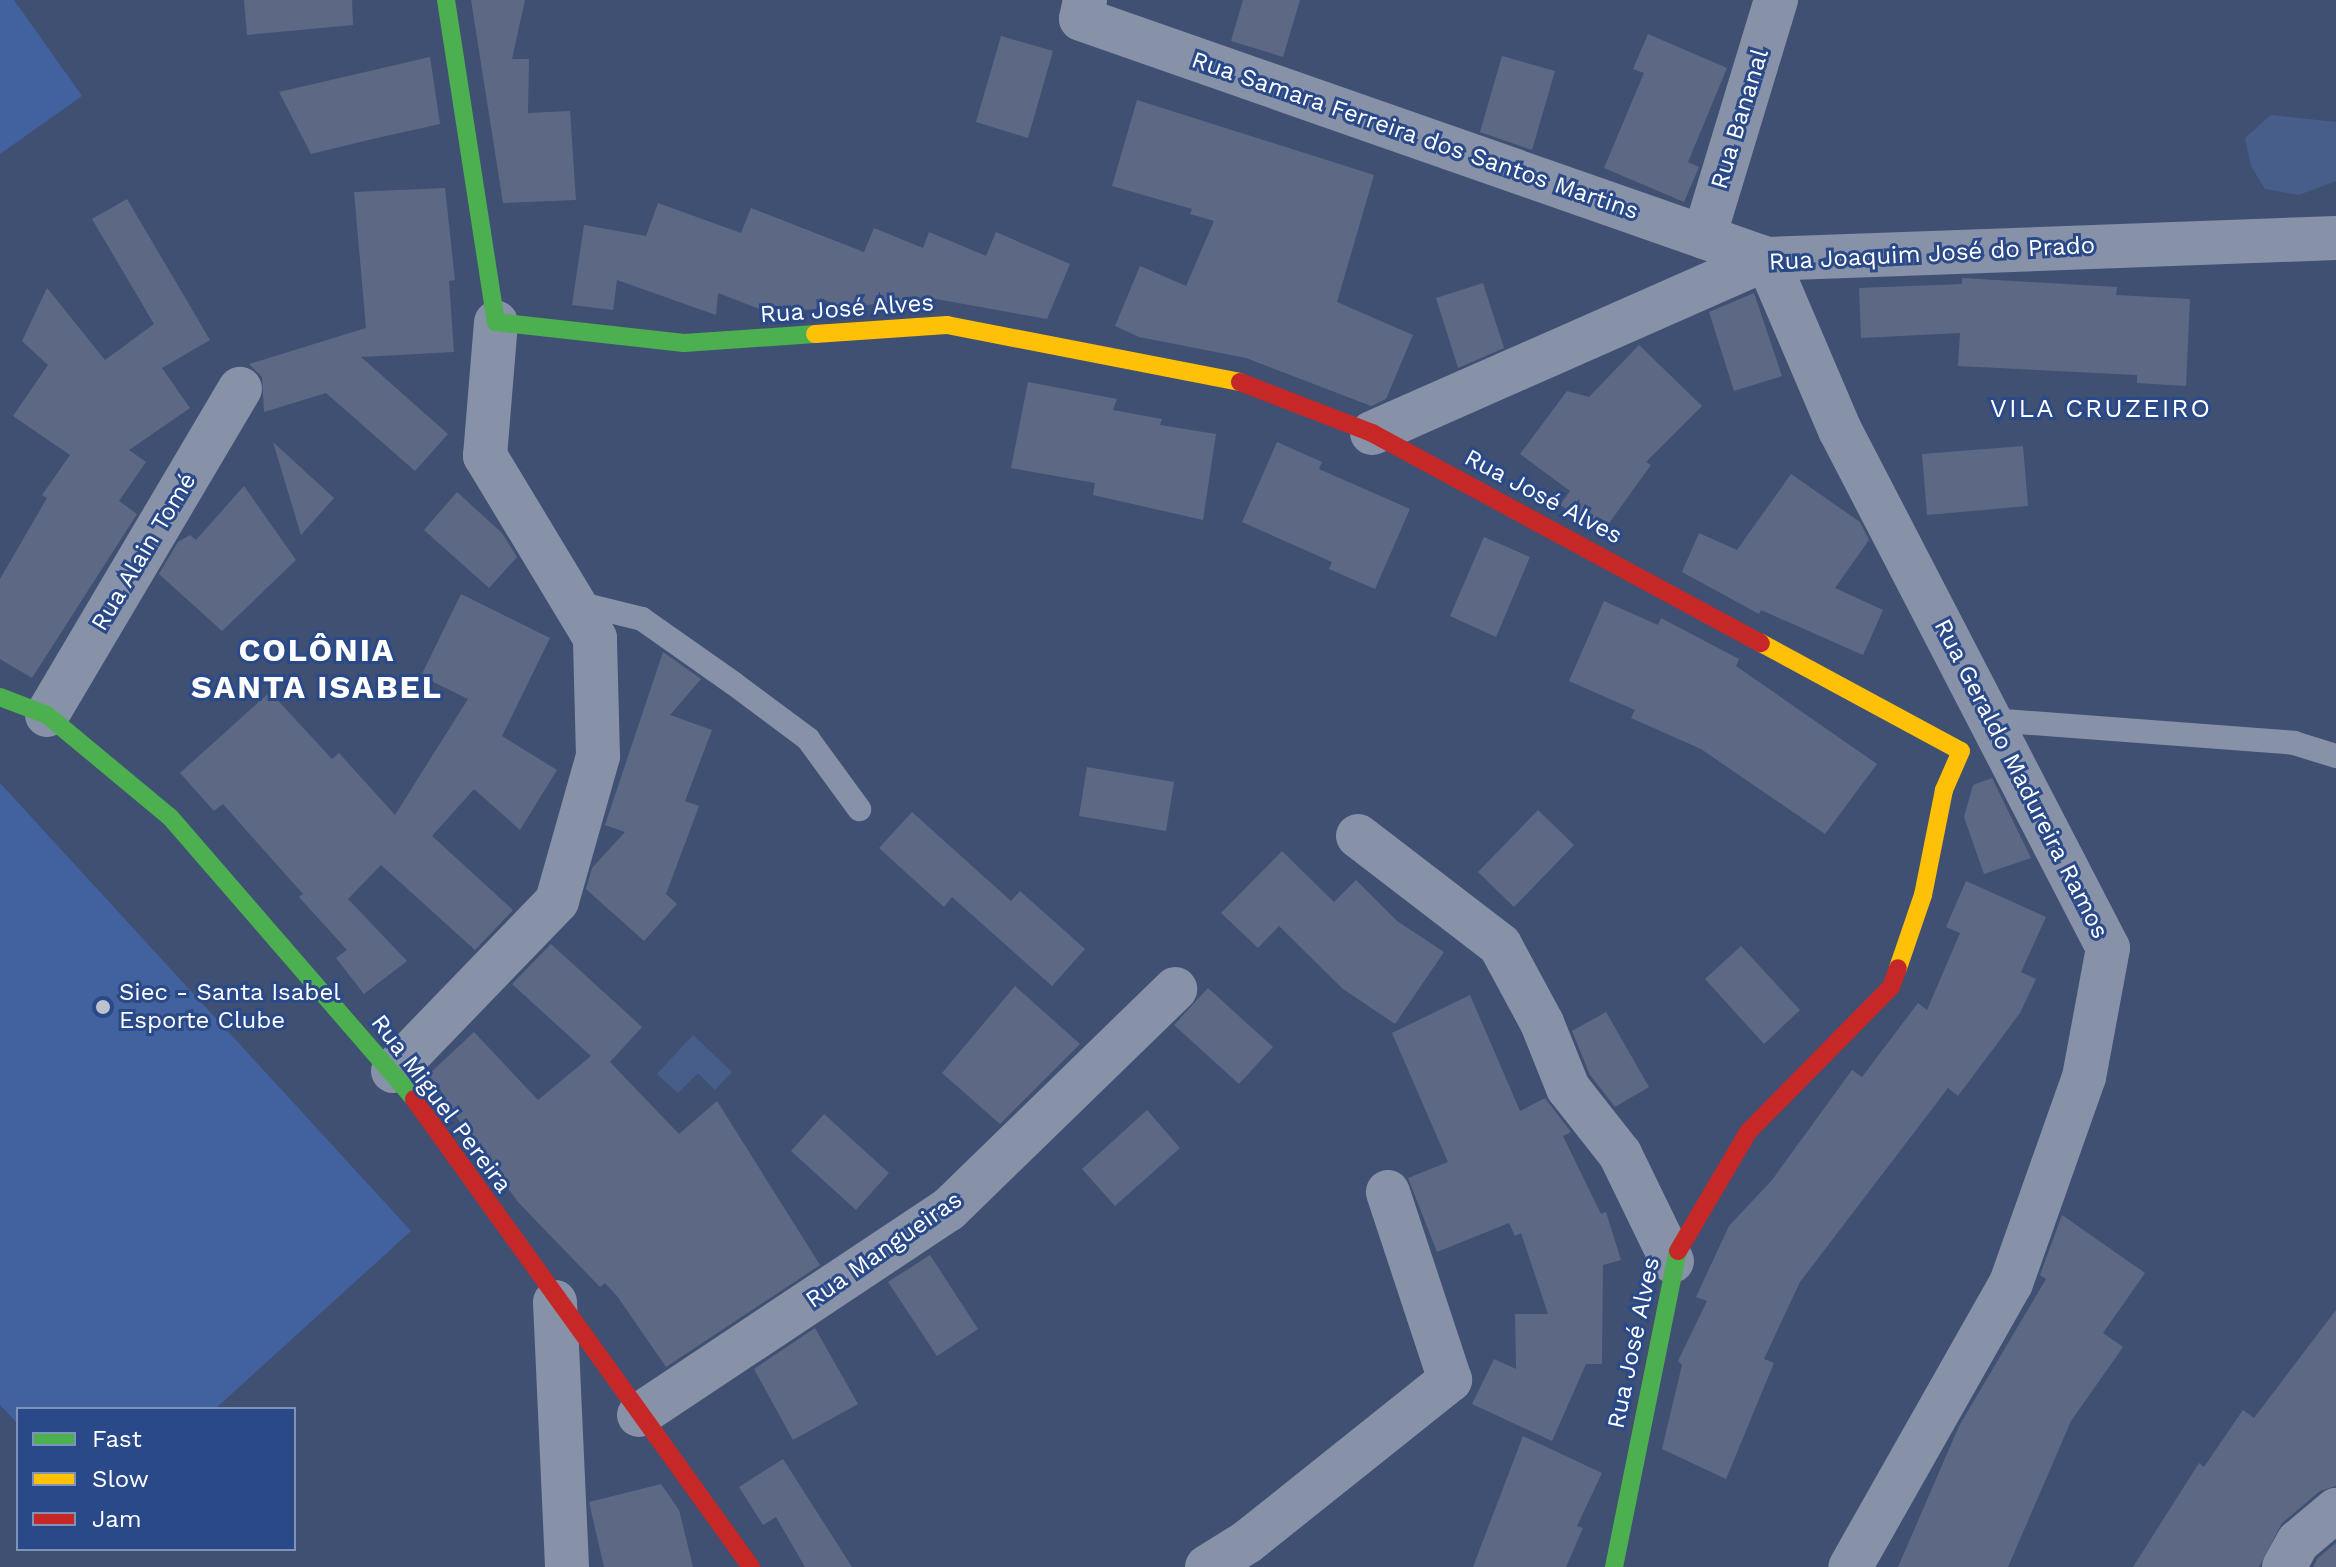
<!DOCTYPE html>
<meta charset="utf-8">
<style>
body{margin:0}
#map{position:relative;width:2336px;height:1567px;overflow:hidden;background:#405072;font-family:"Work Sans",sans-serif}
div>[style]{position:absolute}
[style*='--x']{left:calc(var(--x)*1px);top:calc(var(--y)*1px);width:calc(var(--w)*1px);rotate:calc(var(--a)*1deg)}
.green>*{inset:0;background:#42619f}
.water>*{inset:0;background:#485e8a}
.building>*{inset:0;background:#5d6984}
.lane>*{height:24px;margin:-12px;padding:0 12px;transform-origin:12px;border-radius:12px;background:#8791a8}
.street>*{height:44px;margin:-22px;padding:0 22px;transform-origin:22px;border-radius:22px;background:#8791a8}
.fast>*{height:18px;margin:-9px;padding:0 9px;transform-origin:9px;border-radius:9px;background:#4caf50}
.slow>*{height:18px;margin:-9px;padding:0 9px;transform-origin:9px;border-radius:9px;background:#ffc107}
.jam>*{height:18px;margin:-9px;padding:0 9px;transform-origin:9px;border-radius:9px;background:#c62828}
.dots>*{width:22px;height:22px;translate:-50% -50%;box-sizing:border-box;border:4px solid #2a4988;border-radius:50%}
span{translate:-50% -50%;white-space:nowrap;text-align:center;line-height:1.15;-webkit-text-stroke:6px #2a4988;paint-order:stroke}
.street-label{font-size:24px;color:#fff}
.poi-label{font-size:24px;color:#fff}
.left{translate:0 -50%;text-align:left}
.neighbourhood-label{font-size:26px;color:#fff;letter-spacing:2px}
.district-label{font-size:32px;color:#fff;font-weight:700;letter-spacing:2px}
.legend{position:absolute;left:16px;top:1407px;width:280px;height:144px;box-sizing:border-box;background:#2a4988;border:2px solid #7f92b8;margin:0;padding:10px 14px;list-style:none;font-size:24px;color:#fff}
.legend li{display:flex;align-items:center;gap:16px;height:40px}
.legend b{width:40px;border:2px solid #7f92b8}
</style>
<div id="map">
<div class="green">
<i style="clip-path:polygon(0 0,14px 0,82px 96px,0 154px)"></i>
<i style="clip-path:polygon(0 783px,411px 1231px,215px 1409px,18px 1409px,18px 1424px,0 1405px)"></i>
</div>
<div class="water">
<i style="clip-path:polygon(2271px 115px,2336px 122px,2336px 181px,2299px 195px,2265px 189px,2251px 166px,2245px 138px)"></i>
<i style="clip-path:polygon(693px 1035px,732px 1072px,715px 1090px,698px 1073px,678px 1093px,657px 1074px)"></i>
</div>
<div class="building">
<i style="clip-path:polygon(244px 0,352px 0,353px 25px,247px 35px)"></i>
<i style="clip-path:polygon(471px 0,525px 0,512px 59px,529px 59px,528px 113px,570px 111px,576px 200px,503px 203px)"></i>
<i style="clip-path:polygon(1243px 0,1300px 0,1283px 57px,1231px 41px)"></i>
<i style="clip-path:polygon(1648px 34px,1727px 68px,1688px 162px,1699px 167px,1684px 202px,1604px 168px,1644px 73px,1633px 69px)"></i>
<i style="clip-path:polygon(1001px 36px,1053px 51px,1028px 138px,976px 122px)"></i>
<i style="clip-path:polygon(1502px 56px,1555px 71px,1532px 150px,1480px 132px)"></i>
<i style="clip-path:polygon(430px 57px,440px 124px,368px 140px,311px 154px,279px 92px)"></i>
<i style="clip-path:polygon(1137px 100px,1374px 175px,1337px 302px,1413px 335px,1386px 399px,1371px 406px,1246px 358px,1139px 337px,1115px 326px,1140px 266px,1186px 286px,1214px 221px,1190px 214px,1192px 209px,1112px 186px)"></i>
<i style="clip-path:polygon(445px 188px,455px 280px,449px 281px,454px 352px,361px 357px,448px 434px,415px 471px,326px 393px,264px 412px,262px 377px,249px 364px,366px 328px,354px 192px)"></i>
<i style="clip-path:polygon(127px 199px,210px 340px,162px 368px,190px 408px,129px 450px,146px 462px,119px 501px,137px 514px,32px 678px,0 659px,0 579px,47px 498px,42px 495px,70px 455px,13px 416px,48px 365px,22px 341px,47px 288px,105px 360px,154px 324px,92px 219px)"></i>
<i style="clip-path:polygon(658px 203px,741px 233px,751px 208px,864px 252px,874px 228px,923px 248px,929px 232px,986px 256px,996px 232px,1070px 264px,1047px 319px,936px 299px,842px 307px,820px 298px,816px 309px,767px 312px,718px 293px,716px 315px,617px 280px,613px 310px,572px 305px,584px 225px,646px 236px)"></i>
<i style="clip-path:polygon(1962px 278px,2117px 287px,2116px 295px,2190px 299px,2186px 386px,2137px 383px,2137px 375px,1958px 366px,1960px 333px,1861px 338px,1859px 288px,1962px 284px)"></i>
<i style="clip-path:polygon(1483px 283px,1504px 348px,1458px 368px,1436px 298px)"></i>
<i style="clip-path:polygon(1754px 293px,1782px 376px,1734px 391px,1709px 312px)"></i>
<i style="clip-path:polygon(1639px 345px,1702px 406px,1646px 462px,1651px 465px,1604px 530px,1560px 505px,1570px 491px,1520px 454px,1567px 391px,1589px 397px)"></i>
<i style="clip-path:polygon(1028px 382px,1117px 399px,1113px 410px,1162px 419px,1160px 425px,1216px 434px,1203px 520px,1093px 495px,1095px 483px,1011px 468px)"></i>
<i style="clip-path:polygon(273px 442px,334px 498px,301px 535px)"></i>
<i style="clip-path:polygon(1277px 442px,1322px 462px,1319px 469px,1410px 509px,1375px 589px,1329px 569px,1332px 562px,1242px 522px)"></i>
<i style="clip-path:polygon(2023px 446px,2028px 506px,1927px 515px,1922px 454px)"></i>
<i style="clip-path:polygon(1791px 474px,1860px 522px,1869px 540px,1835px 588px,1883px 610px,1863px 655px,1761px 610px,1759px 614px,1682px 572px,1699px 533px,1737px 550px)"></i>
<i style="clip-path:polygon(244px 486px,296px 560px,222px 631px,159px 574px,178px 542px,190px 535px,196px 540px)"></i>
<i style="clip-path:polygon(457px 492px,502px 533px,517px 557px,489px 588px,424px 530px)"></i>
<i style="clip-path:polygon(1484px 537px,1530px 557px,1496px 637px,1450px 616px)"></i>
<i style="clip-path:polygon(461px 594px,550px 638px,502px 736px,557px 770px,520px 830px,474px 789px,432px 836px,513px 910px,475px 950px,381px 865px,348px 899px,407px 961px,364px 994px,336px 958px,347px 950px,299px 897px,303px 894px,223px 804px,214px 811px,180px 773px,270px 692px,332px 759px,339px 753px,395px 815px,468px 699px,421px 676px)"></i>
<i style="clip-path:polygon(1604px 601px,1658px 625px,1661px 618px,1739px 659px,1736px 666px,1877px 764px,1825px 834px,1701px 749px,1631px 718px,1635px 710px,1569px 681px)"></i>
<i style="clip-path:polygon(663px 652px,701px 679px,670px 715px,712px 730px,685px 801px,699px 806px,666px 894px,677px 904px,644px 941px,586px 889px,592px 868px,625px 832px,605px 825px)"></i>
<i style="clip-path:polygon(1087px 767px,1174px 782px,1166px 831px,1079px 816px)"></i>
<i style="clip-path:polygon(1992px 778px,2031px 858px,1984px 874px,1964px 817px,1973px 785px)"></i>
<i style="clip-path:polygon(1538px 810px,1574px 845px,1514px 907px,1478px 872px)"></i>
<i style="clip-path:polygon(912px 812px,1011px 901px,1020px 891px,1085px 949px,1052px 986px,952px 897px,944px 907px,879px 848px)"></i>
<i style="clip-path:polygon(1282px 851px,1334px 902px,1356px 880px,1397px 921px,1444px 952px,1395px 1024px,1343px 989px,1279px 926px,1258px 948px,1221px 913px)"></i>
<i style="clip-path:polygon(1966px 881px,2046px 917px,2021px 972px,2036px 979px,2020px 1013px,1958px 1096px,1948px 1088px,1800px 1282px,1764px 1359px,1774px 1363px,1726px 1479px,1662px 1449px,1682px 1365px,1678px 1361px,1707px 1301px,1696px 1297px,1729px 1226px,1772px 1180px,1852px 1070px,1862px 1077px,1918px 1003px,1927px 1010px,1960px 933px,1946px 927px)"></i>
<i style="clip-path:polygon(551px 944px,642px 1027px,610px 1062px,679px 1134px,717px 1101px,820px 1265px,666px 1367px,617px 1296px,605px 1283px,600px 1287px,518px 1202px,427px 1076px,474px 1032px,538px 1100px,591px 1056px,512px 984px)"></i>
<i style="clip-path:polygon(1741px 946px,1800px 1010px,1764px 1044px,1705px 979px)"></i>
<i style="clip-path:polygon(1015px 986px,1080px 1044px,1000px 1124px,942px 1073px)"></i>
<i style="clip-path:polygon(1208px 988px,1273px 1047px,1239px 1084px,1174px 1025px)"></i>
<i style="clip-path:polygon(1470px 995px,1520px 1111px,1545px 1098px,1571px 1132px,1563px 1136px,1601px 1214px,1606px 1212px,1621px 1260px,1603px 1265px,1602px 1364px,1586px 1364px,1552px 1441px,1472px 1404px,1494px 1359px,1516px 1369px,1515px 1314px,1548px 1314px,1521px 1233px,1515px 1236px,1509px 1223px,1437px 1252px,1408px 1178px,1448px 1162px,1392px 1033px)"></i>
<i style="clip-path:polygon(1606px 1012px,1649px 1087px,1615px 1107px,1590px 1075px,1572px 1031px)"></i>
<i style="clip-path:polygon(1147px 1110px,1180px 1148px,1115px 1206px,1082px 1169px)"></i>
<i style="clip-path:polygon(824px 1114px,889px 1173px,856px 1210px,791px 1151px)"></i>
<i style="clip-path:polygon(2062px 1215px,2145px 1273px,2103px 1333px,2123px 1347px,2071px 1421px,2008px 1567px,1898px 1567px,1959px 1426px,2046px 1279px,2040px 1275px)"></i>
<i style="clip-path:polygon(930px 1255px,978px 1329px,937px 1356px,888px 1282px)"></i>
<i style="clip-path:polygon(2336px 1310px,2336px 1486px,2320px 1491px,2282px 1523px,2259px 1567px,2133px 1567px,2199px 1463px,2204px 1467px,2243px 1410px,2254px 1418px)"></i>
<i style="clip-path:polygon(815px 1328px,858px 1404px,793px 1440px,754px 1369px)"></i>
<i style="clip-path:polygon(1523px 1436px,1602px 1473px,1577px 1526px,1583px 1528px,1566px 1567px,1473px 1567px)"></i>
<i style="clip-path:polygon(783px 1459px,852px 1567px,805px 1567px,776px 1517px,763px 1525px,739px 1487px)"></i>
<i style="clip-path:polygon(661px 1484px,679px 1510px,693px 1567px,604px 1567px,589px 1502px)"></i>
<i style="clip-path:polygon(2336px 1543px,2336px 1567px,2313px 1567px,2318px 1558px)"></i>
</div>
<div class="lane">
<i style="--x:573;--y:602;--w:71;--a:13.8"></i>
<i style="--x:642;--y:619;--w:111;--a:35.1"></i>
<i style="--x:733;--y:683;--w:94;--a:36.7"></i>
<i style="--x:808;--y:739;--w:87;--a:53.9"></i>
<i style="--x:1991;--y:720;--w:304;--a:4.3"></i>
<i style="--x:2294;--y:743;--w:44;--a:17.2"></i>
</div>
<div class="street">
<i style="--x:1085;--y:0;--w:19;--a:102"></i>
<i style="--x:1081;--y:19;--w:727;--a:19.28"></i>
<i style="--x:1704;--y:237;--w:248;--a:-73.1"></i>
<i style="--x:1767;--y:259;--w:186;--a:66.9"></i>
<i style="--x:1840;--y:430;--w:583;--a:62.64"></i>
<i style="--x:2108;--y:948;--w:131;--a:100.5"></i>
<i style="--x:2084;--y:1077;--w:219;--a:109.5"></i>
<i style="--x:2011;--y:1283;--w:326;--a:119.5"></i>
<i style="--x:1372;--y:433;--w:432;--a:-23.8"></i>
<i style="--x:1767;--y:259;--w:569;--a:-2.11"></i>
<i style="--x:47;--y:715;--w:379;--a:-59.4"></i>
<i style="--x:1358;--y:836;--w:179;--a:37.5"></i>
<i style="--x:1500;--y:945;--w:89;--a:61.7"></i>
<i style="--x:1542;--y:1023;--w:70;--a:68.2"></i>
<i style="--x:1568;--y:1088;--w:84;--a:51.8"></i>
<i style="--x:1620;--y:1154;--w:119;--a:64.1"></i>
<i style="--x:393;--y:1071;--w:236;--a:-46"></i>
<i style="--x:557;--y:901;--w:151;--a:-74.2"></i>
<i style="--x:598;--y:756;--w:118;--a:-91.5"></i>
<i style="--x:595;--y:638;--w:213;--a:-121.1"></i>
<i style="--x:485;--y:456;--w:134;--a:-85.3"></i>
<i style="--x:555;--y:1302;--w:265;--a:87.4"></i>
<i style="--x:639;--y:1415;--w:371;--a:-33.6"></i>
<i style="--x:948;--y:1210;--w:317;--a:-44.2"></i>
<i style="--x:1207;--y:1567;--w:47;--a:-32"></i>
<i style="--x:1247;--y:1542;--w:260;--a:-38.6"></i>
<i style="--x:1450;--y:1380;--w:198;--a:-108.3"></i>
<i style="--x:2284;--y:1567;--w:29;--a:-61"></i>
<i style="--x:2298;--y:1542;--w:50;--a:-40.1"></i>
</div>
<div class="fast">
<i style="--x:446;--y:0;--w:326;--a:81.2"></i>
<i style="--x:496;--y:322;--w:189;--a:6.4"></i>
<i style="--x:684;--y:343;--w:131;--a:-3.9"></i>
<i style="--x:0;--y:697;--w:50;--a:21"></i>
<i style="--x:47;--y:715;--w:160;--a:39.7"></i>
<i style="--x:170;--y:817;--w:373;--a:49.1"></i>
<i style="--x:1614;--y:1567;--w:322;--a:-78.6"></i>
</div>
<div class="slow">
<i style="--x:815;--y:334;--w:132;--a:-3.9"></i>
<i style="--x:947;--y:325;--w:298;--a:11"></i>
<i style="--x:1761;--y:643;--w:227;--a:28.4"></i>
<i style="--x:1961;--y:751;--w:43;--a:113.6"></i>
<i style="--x:1944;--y:790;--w:107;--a:101.3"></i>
<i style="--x:1923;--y:895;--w:77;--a:108.9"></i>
</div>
<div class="jam">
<i style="--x:1240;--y:382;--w:142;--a:21.1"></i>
<i style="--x:1372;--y:433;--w:442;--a:28.4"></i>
<i style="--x:414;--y:1099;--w:577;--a:54.24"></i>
<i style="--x:1678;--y:1251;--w:138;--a:-59.5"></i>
<i style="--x:1748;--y:1132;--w:204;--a:-45.4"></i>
<i style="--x:1891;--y:987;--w:20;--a:-70"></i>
</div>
<div class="dots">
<i style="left:103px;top:1007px;background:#bcc2ce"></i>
</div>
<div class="street-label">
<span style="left:1740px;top:119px;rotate:-73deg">Rua Bananal</span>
<span style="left:1415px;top:136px;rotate:19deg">Rua Samara Ferreira dos Santos Martins</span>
<span style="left:1932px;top:254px;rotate:-3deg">Rua Joaquim José do Prado</span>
<span style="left:847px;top:309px;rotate:-4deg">Rua José Alves</span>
<span style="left:1543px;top:497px;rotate:28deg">Rua José Alves</span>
<span style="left:144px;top:552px;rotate:-59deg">Rua Alain Tomé</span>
<span style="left:2021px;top:779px;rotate:63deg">Rua Geraldo Madureira Ramos</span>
<span style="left:441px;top:1104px;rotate:53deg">Rua Miguel Pereira</span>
<span style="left:884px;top:1250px;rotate:-35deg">Rua Mangueiras</span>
<span style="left:1634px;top:1343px;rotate:-78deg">Rua José Alves</span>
</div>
<div class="poi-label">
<span class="left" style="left:119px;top:1007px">Siec - Santa Isabel<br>Esporte Clube</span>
</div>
<div class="neighbourhood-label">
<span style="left:2101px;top:409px">VILA CRUZEIRO</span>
</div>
<div class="district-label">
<span style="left:317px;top:669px">COLÔNIA<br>SANTA ISABEL</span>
</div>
<ul class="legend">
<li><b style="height:10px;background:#4caf50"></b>Fast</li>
<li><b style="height:10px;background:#ffc107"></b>Slow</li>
<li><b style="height:10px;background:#c62828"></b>Jam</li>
</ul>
</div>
